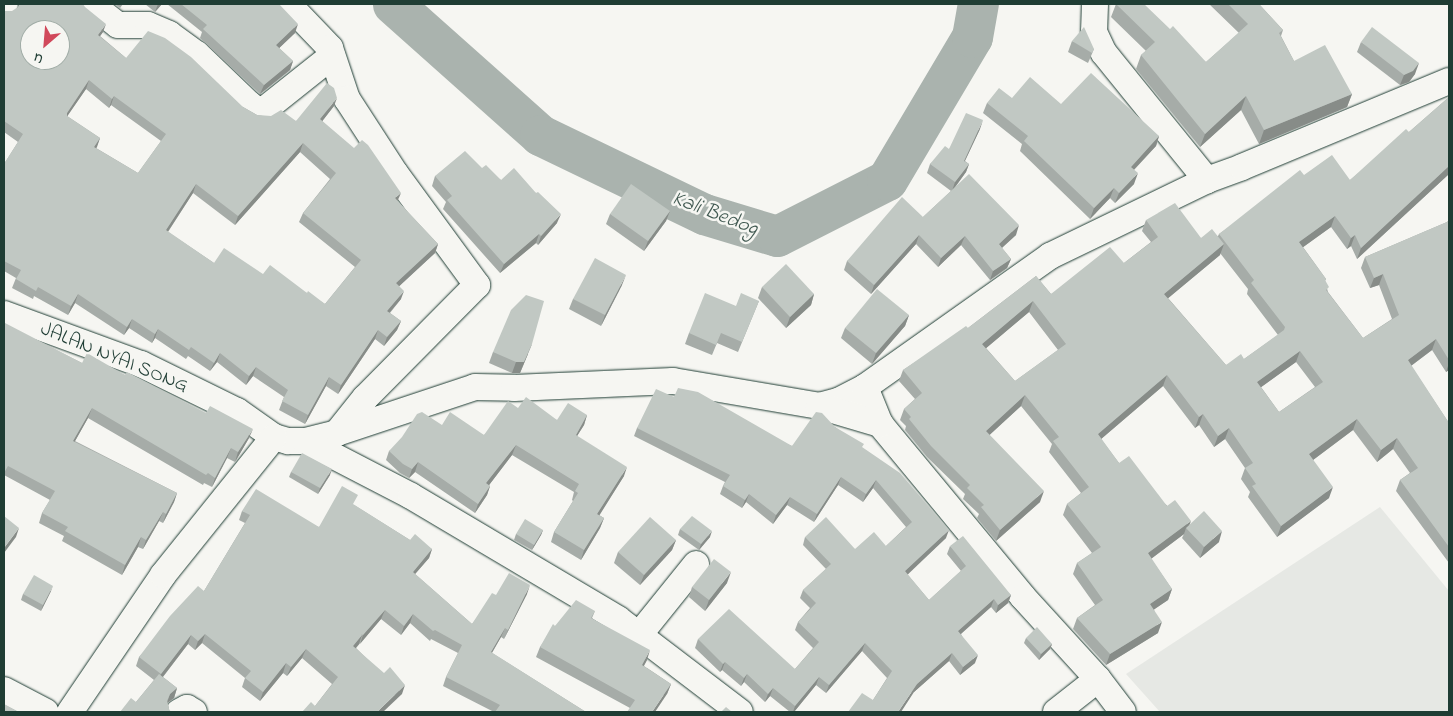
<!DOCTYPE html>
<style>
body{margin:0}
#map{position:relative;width:1453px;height:716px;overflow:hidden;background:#f6f6f2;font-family:"Indie Flower",sans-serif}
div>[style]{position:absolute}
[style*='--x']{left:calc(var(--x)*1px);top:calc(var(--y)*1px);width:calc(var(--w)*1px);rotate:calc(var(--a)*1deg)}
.built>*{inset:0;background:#e6e8e4}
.river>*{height:41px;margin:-20.5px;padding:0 20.5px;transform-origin:20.5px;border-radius:20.5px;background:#aab3ae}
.roads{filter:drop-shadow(0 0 1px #1f3d34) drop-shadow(0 0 1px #1f3d34)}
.street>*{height:26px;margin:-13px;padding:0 13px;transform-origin:13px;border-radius:13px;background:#f6f6f2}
.wall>*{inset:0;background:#a6aca8}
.shaded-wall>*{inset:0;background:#878c88}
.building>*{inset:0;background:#c1c8c3}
span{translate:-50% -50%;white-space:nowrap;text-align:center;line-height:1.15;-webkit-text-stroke:5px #f6f6f2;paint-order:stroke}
.street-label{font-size:20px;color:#1f3d34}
.water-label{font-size:21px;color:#425a52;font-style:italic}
.frame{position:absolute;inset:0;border:5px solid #1f3d34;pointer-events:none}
.north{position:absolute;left:20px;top:20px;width:50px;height:50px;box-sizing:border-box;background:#f6f6f2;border:1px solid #a0aca6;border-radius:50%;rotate:207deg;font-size:14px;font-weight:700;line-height:20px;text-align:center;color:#1f3d34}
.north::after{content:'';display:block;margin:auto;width:18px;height:22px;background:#d1495b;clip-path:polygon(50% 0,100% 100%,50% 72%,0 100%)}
</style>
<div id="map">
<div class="built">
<i style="clip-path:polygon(1380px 507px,1449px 591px,1449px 712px,1160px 712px,1126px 674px)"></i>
</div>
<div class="river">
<i style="--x:393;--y:4;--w:197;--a:41.7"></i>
<i style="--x:540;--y:135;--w:182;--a:25.7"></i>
<i style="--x:704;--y:214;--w:76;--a:16.8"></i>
<i style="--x:777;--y:236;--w:123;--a:-27"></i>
<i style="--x:887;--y:180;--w:166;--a:-59.3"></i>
<i style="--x:972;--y:37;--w:34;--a:-80"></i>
</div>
<div class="roads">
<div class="street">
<i style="--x:91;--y:4;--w:34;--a:38"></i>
<i style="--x:118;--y:25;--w:30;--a:0"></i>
<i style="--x:148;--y:25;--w:23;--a:23"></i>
<i style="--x:169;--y:34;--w:34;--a:36"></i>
<i style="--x:197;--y:54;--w:72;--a:43.9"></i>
<i style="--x:249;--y:104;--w:9;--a:36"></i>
<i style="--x:256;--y:109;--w:8;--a:7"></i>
<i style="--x:264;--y:110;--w:87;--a:-38.5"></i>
<i style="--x:288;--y:4;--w:61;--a:46.3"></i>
<i style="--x:330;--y:48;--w:54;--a:71.6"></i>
<i style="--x:347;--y:99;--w:88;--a:57"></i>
<i style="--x:395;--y:173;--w:139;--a:53.8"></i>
<i style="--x:477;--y:285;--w:159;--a:134.7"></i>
<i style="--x:365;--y:398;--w:45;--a:128.7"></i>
<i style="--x:1095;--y:4;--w:28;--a:92"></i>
<i style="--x:1094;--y:32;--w:23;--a:65"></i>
<i style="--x:1104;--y:53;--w:164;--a:51"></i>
<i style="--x:4;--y:5;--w:1;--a:-45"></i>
<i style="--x:4;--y:314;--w:146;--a:20.1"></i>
<i style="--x:141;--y:364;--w:107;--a:26.1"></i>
<i style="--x:237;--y:411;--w:45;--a:35.1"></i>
<i style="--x:274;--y:437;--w:15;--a:16"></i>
<i style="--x:288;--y:441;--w:17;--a:0"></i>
<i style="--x:305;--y:441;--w:33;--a:-14"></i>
<i style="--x:337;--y:433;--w:145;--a:-18.4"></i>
<i style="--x:475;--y:387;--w:39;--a:1"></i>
<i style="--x:514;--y:388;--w:159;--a:-2.5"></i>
<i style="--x:673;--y:381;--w:148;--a:9.7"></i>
<i style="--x:819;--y:406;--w:20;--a:-15"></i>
<i style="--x:838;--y:401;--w:30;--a:-27"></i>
<i style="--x:865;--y:387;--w:227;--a:-35.3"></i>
<i style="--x:1050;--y:256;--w:174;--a:-25.8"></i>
<i style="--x:1207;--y:180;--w:37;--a:-20"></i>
<i style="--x:1242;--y:167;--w:224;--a:-22.6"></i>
<i style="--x:865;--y:387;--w:40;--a:68"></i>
<i style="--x:880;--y:424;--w:224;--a:50.4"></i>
<i style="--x:1023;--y:597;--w:111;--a:47.6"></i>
<i style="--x:1098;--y:679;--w:41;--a:52.9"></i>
<i style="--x:819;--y:406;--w:64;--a:16.4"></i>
<i style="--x:305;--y:441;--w:119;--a:27.4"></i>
<i style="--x:411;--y:496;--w:241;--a:30.7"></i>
<i style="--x:618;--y:619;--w:153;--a:37.3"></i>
<i style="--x:639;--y:635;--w:91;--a:-51.2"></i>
<i style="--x:4;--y:690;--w:47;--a:27.6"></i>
<i style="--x:70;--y:712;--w:166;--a:-55.8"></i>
<i style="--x:163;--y:575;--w:177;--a:-51.2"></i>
<i style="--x:179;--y:712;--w:9;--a:-27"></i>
<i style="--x:187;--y:708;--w:8;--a:30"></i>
<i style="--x:1056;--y:712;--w:53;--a:-38.2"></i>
</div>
</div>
<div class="wall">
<i style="clip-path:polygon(115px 4px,123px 4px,120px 8px)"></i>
<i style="clip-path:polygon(145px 4px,162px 4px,155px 12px)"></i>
<i style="clip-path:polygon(167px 4px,279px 4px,295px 33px,279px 48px,293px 61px,290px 70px,260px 94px,200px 38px,202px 32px)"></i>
<i style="clip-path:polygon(1116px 4px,1206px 62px,1239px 33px,1209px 4px,1259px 4px,1283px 30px,1281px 36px,1294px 61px,1352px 94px,1347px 107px,1259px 144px,1241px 110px,1200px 147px,1136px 69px,1141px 55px,1146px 51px,1111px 17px)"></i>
<i style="clip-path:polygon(evenodd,4px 11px,103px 32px,100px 36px,126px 58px,243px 107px,257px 115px,296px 121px,334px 106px,322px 121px,438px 244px,435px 253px,399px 286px,401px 299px,390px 313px,401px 321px,397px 330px,384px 346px,375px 339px,338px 394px,326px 386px,305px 424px,279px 410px,284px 397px,253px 376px,246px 385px,217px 362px,210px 371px,188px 356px,186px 359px,155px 338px,152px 343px,129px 328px,124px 335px,75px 303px,68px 315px,34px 296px,33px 299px,12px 288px,16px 278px,4px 271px,4px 164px,18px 142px,4px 132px,4px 11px,86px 89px,109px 108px,111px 105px,161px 141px,138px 173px,96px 148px,100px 138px,67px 116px,86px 89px,4px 11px,300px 152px,330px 179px,303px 213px,299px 222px,355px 267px,325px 304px,307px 293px,214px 263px,168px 232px,193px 193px,235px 225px,300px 152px)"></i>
<i style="clip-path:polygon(1072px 41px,1094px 49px,1088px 63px,1068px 52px)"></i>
<i style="clip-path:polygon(1361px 42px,1415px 74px,1409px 82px,1400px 85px,1357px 52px)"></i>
<i style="clip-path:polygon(evenodd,1449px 97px,1449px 174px,1357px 259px,1351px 246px,1347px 249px,1331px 227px,1303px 247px,1326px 279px,1325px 281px,1328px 292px,1363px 338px,1392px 319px,1379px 285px,1370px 288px,1361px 268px,1365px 257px,1447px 222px,1449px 220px,1449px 370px,1446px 372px,1432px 350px,1411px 366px,1449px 423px,1449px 563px,1396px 491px,1400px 480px,1410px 473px,1393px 449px,1377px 462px,1353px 430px,1313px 460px,1329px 498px,1277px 537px,1248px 497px,1250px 492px,1241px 479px,1245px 468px,1225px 439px,1214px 447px,1199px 425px,1195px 428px,1163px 386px,1101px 439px,1119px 463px,1189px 525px,1219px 542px,1200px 558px,1182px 538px,1184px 534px,1151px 559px,1172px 589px,1168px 600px,1154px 609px,1158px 633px,1106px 665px,1073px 629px,1077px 618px,1095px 605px,1073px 574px,1077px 563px,1092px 553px,1063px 515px,1067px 504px,1081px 493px,1049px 452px,1052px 444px,1021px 406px,989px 435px,1040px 502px,996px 541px,977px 518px,979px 514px,963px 499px,965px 494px,927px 457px,905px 430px,906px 426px,900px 420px,904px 409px,915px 399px,899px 381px,903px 370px,968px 328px,1036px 276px,1051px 294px,1124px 263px,1151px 242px,1142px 231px,1146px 220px,1201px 238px,1218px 236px,1219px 234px,1304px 175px,1350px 180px,1409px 132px,1449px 97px,1220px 253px,1248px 289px,1247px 294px,1278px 335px,1244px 359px,1226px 365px,1168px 298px,1220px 255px,1220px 253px,1449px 97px,1029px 312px,1058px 350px,1015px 381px,986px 348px,1029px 312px,1449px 97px,1296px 362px,1315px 387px,1279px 412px,1261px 387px,1296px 362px)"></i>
<i style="clip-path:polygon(1012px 98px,1061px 104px,1159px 136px,1156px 146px,1134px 170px,1134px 184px,1115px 203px,1110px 198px,1090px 219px,1020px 151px,1022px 144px,983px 113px,987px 103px)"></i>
<i style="clip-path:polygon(980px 129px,965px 161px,969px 164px,966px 172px,954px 189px,1016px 235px,1002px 248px,1011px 259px,1007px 268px,990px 280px,961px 245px,938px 267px,916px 244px,871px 294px,844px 270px,847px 261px,923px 217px,951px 191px,927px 173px,930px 164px,949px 149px)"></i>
<i style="clip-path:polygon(482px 168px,501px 180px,536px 193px,557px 223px,538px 245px,536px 243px,500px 273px,443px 209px,446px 202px,432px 186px,435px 176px)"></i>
<i style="clip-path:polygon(670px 211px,666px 221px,644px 251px,606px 224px,610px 214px)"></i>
<i style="clip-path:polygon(622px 285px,601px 326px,569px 309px,573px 299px)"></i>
<i style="clip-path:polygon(762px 287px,814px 294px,811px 305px,786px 328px,758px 298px)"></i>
<i style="clip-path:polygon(759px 301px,738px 352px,717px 343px,712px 355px,685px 344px,689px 333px,736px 306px)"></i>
<i style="clip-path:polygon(909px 315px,905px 326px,872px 364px,841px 338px,845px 328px)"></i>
<i style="clip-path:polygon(4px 324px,82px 363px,125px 375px,249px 438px,235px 462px,227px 458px,212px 487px,204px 483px,203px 485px,88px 418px,75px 441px,177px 493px,174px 502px,163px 523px,159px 521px,143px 549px,138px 547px,122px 575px,62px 541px,64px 536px,39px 523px,42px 513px,50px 500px,4px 475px,4px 476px)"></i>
<i style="clip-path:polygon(493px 352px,528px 354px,520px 373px,512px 373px,489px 363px)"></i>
<i style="clip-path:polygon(674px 397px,792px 446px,835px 427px,862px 448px,946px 538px,907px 574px,929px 600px,961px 571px,947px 554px,950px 546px,1011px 595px,1008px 603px,996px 613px,991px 607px,961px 634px,975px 663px,960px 675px,949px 661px,914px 692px,873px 700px,887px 678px,862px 651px,826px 693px,816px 685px,794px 712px,790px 712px,770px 696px,765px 702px,744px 682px,741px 686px,722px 670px,720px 672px,695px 648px,698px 639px,795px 669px,813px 648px,795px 630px,798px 622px,810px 608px,800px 598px,803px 590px,826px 569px,803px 545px,805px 537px,855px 549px,886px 546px,906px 527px,873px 488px,863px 502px,838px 485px,814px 522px,787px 505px,773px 524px,746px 502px,742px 508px,720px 494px,723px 486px,725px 482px,634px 436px,637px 428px)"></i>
<i style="clip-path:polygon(518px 408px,557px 420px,587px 415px,584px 425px,577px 436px,624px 476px,599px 515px,604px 518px,600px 528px,581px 560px,551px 542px,554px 532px,573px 501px,572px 500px,574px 492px,512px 455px,489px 485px,490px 486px,487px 495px,475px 513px,415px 472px,409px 478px,400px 473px,386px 460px,389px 451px,442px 425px,484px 435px)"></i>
<i style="clip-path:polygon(291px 472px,330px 475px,318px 494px,289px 477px)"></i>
<i style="clip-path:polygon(354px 505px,410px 540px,432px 549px,429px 558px,415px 574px,472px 624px,496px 595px,527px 594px,504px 639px,501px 637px,492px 653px,586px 712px,494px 712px,443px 686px,446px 677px,458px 653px,431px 639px,430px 641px,410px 623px,401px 635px,381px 619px,356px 648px,402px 694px,315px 706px,332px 684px,302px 658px,287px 676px,283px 673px,260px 701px,242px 687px,245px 678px,202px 643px,195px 650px,188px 644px,163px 677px,177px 688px,174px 698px,168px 703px,169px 709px,136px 702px,154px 680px,136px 666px,139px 657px,204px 591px,245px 523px,239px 520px,242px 511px,319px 527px)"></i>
<i style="clip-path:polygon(680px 529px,710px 537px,699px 550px,678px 535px)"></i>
<i style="clip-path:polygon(543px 530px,541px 535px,532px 550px,514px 540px,516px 534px)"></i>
<i style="clip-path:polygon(676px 540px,672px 550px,640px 585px,614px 563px,618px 552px)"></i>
<i style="clip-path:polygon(727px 583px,705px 611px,689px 597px,692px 587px)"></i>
<i style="clip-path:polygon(51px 591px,41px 611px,21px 600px,23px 594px)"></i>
<i style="clip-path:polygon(595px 611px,592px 618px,647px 660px,644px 666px,671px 684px,667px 694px,630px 708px,536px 657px,540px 647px,555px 626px)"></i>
<i style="clip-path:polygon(1026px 638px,1052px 644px,1050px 649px,1039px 660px,1024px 643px)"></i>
</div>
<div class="shaded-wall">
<i style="clip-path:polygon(158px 4px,162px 4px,155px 12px)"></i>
<i style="clip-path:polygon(106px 24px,103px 32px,95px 43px,98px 35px)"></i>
<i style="clip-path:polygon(298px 24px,295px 33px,273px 54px,276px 45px)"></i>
<i style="clip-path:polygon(293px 61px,290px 70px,260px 94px,264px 85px)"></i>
<i style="clip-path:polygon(1419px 63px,1415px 74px,1409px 82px,1400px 85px,1404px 75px)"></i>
<i style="clip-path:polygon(89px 80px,86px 89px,64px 121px,67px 113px)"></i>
<i style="clip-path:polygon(1352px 94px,1347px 107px,1259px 144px,1264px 130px)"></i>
<i style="clip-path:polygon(114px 96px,111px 105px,109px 108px,112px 99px)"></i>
<i style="clip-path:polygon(1246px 96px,1241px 110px,1200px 147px,1205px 134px)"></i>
<i style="clip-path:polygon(337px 98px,334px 106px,317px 128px,320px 119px)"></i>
<i style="clip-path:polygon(983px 120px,980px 129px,961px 169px,964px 161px)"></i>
<i style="clip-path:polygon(1159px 136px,1156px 146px,1127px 177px,1131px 167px)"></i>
<i style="clip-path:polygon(100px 138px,97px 147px,91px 156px,94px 147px)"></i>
<i style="clip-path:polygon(303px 143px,300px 152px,235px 225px,238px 216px)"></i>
<i style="clip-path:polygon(969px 164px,966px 172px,952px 191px,955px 182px)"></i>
<i style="clip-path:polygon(1449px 166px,1449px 174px,1357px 259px,1361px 248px)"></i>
<i style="clip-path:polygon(1138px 173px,1134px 184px,1115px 203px,1119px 193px)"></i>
<i style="clip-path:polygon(196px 184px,193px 193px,163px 239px,166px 230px)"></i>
<i style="clip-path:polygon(1114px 188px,1110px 198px,1090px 219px,1094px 208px)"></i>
<i style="clip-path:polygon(401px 193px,397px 202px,395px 198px)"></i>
<i style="clip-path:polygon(670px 211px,666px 221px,644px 251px,648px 241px)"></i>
<i style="clip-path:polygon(561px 214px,557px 223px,538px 245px,541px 236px)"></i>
<i style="clip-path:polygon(1335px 216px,1331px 227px,1295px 253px,1299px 242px)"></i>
<i style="clip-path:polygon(1019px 225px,1016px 235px,996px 253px,999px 244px)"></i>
<i style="clip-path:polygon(539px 234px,536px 243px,500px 273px,504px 264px)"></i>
<i style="clip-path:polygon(919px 235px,916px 244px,871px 294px,874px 285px)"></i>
<i style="clip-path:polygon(1355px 235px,1351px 246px,1347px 249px,1351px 238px)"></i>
<i style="clip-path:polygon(965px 236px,961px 245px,938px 267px,941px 258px)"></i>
<i style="clip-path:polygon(438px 244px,435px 253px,393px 292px,396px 283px)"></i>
<i style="clip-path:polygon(1224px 244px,1220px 255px,1160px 305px,1164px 294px)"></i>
<i style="clip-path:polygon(1011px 259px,1007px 268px,990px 280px,993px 271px)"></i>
<i style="clip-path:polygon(1383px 274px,1379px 285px,1370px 288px,1374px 278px)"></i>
<i style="clip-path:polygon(626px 275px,622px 285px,601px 326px,605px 315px)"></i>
<i style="clip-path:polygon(404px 291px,401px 299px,384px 319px,387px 311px)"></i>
<i style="clip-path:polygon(78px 294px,75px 303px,68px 315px,71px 306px)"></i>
<i style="clip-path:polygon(814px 294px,811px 305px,786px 328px,790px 317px)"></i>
<i style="clip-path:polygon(1033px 301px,1029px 312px,978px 355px,982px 344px)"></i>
<i style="clip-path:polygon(909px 315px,905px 326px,872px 364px,876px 353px)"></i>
<i style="clip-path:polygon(132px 319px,129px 328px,124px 335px,127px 327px)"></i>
<i style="clip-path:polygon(401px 321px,397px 330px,384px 346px,387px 337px)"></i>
<i style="clip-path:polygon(158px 329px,155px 338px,152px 343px,155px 334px)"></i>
<i style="clip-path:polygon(378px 330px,375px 339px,338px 394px,341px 385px)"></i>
<i style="clip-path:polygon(1436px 339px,1432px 350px,1404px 371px,1408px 360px)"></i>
<i style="clip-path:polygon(532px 344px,520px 373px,512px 373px,516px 362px)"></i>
<i style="clip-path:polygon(1300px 351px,1296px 362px,1253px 393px,1257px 382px)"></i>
<i style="clip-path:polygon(220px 353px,217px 362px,210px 371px,214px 363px)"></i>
<i style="clip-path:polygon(1449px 363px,1449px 370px,1446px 372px)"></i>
<i style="clip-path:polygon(256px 367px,253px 376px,246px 385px,249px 376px)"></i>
<i style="clip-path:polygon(1167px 375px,1163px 386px,1094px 445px,1098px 434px)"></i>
<i style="clip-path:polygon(329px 377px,326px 386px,305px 424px,308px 415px)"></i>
<i style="clip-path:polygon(1025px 395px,1021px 406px,982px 442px,986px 431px)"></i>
<i style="clip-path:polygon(92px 408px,88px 418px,70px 450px,73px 441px)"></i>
<i style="clip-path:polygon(1203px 414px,1199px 425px,1195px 428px,1199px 417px)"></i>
<i style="clip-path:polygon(587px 415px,584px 425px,572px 444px,576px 435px)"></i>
<i style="clip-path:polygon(1357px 419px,1353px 430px,1305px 466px,1309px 454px)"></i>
<i style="clip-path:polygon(1229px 428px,1225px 439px,1214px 447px,1218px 436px)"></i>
<i style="clip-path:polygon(253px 429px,249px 438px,235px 462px,238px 452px)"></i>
<i style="clip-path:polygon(1397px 438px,1393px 449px,1377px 462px,1381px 450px)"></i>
<i style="clip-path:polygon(516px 445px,512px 455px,483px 493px,486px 483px)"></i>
<i style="clip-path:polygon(231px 448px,227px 458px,212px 487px,215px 478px)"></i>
<i style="clip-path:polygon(418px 462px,415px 472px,409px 478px,412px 469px)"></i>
<i style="clip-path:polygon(627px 467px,624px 476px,594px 524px,597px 514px)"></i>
<i style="clip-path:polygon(332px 469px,330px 475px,318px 494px,320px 488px)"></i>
<i style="clip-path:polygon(841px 477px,838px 485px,814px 522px,817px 514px)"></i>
<i style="clip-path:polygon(876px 480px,873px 488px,863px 502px,866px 494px)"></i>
<i style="clip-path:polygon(490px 486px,487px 495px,475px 513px,478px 504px)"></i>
<i style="clip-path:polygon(1333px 487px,1329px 498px,1277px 537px,1281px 526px)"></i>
<i style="clip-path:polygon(1044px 491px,1040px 502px,996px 541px,1000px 530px)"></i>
<i style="clip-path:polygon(177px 493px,174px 502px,163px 523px,166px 514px)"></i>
<i style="clip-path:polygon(749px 494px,746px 502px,742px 508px,745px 500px)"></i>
<i style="clip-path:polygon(790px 497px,787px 505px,773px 524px,776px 515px)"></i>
<i style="clip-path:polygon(163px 512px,159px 521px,143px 549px,146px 540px)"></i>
<i style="clip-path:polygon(604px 518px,600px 528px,581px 560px,584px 550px)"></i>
<i style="clip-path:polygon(1191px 521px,1188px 529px,1186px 528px,1184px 534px,1144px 564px,1148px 553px)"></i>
<i style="clip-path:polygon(19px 528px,16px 537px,4px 553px,4px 548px)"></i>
<i style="clip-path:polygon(543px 530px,541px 535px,532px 550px,534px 545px)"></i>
<i style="clip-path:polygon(949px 530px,946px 538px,902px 580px,905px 571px)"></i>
<i style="clip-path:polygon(712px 531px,710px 537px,699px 550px,701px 544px)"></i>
<i style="clip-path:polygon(1222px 531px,1219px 542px,1200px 558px,1204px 547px)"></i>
<i style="clip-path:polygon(141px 537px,138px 547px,122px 575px,125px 565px)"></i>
<i style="clip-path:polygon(676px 540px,672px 550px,640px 585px,644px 575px)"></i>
<i style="clip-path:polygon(432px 549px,429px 558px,409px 581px,413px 572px)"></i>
<i style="clip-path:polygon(731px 572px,727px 583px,705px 611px,709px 600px)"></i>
<i style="clip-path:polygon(530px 585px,527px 594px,504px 639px,508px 630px)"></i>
<i style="clip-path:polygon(53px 586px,51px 591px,41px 611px,43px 605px)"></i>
<i style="clip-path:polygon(1172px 589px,1168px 600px,1146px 615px,1150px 604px)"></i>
<i style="clip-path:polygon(1011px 595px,1008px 603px,996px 613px,998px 605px)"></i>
<i style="clip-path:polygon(994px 599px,991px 607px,955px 639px,958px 631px)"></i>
<i style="clip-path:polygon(385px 610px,381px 619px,360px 644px,363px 635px)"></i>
<i style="clip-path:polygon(413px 614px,410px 623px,401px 635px,404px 626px)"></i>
<i style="clip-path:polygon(1162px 622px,1158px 633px,1106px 665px,1110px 654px)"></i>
<i style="clip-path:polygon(505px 628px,501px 637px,487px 661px,491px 652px)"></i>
<i style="clip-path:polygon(205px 634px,202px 643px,195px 650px,198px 641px)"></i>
<i style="clip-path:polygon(191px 635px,188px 644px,158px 683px,161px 674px)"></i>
<i style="clip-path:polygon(362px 635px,359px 644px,350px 655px,353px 646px)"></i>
<i style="clip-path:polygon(865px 643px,862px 651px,826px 693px,829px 685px)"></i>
<i style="clip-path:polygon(1052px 644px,1050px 649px,1039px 660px,1041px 654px)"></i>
<i style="clip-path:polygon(306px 649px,302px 658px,287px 676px,291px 667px)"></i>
<i style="clip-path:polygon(650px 650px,647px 660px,639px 674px,642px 665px)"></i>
<i style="clip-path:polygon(952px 653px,949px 661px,914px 692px,901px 712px,898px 712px,917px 684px)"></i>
<i style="clip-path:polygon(978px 655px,975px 663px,960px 675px,963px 667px)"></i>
<i style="clip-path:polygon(725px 662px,722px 670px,720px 672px,723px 664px)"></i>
<i style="clip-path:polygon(286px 663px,283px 673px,260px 701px,263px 692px)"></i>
<i style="clip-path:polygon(747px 674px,744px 682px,741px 686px,744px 678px)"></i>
<i style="clip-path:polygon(819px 677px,816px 685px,794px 712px,793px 712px,795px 706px)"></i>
<i style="clip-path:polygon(671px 684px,667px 694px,655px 712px,652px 712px)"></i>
<i style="clip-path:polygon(405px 685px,402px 694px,383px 712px,377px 712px)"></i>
<i style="clip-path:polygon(177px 688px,174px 698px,167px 703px,170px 694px)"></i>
<i style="clip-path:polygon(773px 688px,770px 696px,765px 702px,768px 694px)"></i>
</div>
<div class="building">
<i style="clip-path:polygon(evenodd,20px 4px,83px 4px,85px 7px,106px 24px,98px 35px,126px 58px,148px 31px,165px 38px,191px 57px,243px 107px,257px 115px,271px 116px,281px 110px,296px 121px,327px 83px,334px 88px,337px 98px,320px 119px,354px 148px,362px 140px,368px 145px,401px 193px,395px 198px,438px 244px,396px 283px,404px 291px,387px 311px,401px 321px,387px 337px,378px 330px,341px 385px,329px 377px,308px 415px,282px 401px,288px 390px,256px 367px,249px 376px,220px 353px,214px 363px,191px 347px,189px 350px,158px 329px,155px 334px,132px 319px,127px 327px,78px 294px,71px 306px,38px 287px,36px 291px,16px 279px,21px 270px,4px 261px,4px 164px,23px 134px,4px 121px,4px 11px,12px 11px,18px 7px,20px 4px,30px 30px,60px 30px,60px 60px,30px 60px,30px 30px,20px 4px,89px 80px,112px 99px,114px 96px,166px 134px,138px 173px,94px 147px,100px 138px,67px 116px,67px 113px,89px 80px,20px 4px,303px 143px,336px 173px,303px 213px,361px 260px,325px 304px,308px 291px,307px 293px,270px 265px,263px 274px,224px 248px,214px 263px,166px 230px,196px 184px,238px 216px,303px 143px)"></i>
<i style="clip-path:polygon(181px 4px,279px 4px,298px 24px,276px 45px,293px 61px,264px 85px,203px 29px,207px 25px)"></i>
<i style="clip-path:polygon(1116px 4px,1144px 4px,1170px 29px,1173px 26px,1206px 62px,1248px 24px,1228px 4px,1259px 4px,1283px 30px,1279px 33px,1294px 61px,1325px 45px,1352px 94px,1264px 130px,1246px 96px,1205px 134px,1141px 55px,1155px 42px)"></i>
<i style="clip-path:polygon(1084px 27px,1094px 49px,1092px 53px,1072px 41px)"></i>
<i style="clip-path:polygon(1372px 27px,1419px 63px,1413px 71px,1404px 75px,1361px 42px)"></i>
<i style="clip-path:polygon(1091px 73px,1159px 136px,1131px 167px,1138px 173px,1119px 193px,1114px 188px,1094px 208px,1024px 141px,1028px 136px,987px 103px,999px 88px,1012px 98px,1030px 77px,1061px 104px)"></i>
<i style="clip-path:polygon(evenodd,1449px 97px,1449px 166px,1361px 248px,1355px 235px,1351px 238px,1335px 216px,1299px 242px,1326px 279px,1325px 280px,1329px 287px,1326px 290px,1363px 338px,1399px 315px,1383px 274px,1374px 278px,1365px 257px,1447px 222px,1449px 220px,1449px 360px,1436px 339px,1408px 360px,1449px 423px,1449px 547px,1400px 480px,1418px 468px,1397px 438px,1381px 450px,1357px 419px,1309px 454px,1333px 487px,1281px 526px,1252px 486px,1256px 484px,1245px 468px,1253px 463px,1229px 428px,1218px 436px,1203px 414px,1199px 417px,1167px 375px,1098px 434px,1119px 463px,1129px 456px,1167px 506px,1175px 500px,1191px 521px,1148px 553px,1172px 589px,1150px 604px,1162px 622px,1110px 654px,1077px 618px,1103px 600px,1077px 563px,1101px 547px,1067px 504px,1089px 487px,1053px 441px,1059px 437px,1025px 395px,986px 431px,1044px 491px,1000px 530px,981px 507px,984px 505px,967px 488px,970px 485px,931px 446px,909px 419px,911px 417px,904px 409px,922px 393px,903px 370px,966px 326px,968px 328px,1036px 276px,1051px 294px,1110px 247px,1124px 263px,1158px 237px,1146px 220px,1175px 203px,1201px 238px,1212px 229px,1224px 244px,1164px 294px,1226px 365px,1241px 354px,1244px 359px,1284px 330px,1285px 327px,1251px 283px,1254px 280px,1219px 234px,1300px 170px,1304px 175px,1332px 155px,1350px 180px,1406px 129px,1409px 132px,1449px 97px,1033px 301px,1066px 344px,1015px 381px,982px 344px,1033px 301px,1449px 97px,1300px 351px,1323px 382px,1279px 412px,1257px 382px,1300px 351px)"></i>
<i style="clip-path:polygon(966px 113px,983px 120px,964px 161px,969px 164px,955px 182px,930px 164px,945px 146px,949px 149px)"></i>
<i style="clip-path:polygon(465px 151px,482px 168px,486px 165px,501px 180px,514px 168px,536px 193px,538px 192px,561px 214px,541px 236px,539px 234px,504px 264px,447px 200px,452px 196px,435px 176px)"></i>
<i style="clip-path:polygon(969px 174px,1019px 225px,999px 244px,1011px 259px,993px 271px,965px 236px,941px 258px,919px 235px,874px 285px,847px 261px,902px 197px,923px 217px)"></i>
<i style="clip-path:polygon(631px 184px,670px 211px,648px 241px,610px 214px)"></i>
<i style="clip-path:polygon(595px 258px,626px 275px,605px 315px,573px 299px)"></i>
<i style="clip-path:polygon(786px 264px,814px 294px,790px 317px,762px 287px)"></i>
<i style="clip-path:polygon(877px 289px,909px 315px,876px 353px,845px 328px)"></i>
<i style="clip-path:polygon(705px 293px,736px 306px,741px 293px,759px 301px,742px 342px,721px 333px,716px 345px,689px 333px)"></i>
<i style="clip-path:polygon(526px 295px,544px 301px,532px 344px,524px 362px,516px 362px,493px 352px,511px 310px)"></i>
<i style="clip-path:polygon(5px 323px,82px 363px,87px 353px,125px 375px,127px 372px,206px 413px,210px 406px,253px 429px,238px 452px,231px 448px,215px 478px,208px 473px,206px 475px,92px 408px,73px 441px,177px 493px,166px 514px,163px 512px,146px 540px,141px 537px,125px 565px,65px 531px,68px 527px,42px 513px,55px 491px,8px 466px,4px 473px,4px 324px)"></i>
<i style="clip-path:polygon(678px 388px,698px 392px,792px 446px,816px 412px,822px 413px,835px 427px,864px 444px,862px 447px,900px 473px,949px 530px,905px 571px,929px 600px,966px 566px,950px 546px,963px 536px,1011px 595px,998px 605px,994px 599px,958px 631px,978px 655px,963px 667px,952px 653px,917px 684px,898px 712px,848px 712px,862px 693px,873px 700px,892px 671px,865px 643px,829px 685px,819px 677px,795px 706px,773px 688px,768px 694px,747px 674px,744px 678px,725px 662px,723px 664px,698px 639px,729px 609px,795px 669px,819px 642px,798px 622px,816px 603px,803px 590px,831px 564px,805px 537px,826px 517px,855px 549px,874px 532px,886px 546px,912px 522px,876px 480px,866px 494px,841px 477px,817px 514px,790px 497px,776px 515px,749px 494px,745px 500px,723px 486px,730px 475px,637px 428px,656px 389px,674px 397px)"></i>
<i style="clip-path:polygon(526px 397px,557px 420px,568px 403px,587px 415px,576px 435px,627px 467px,597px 514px,604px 518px,584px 550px,554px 532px,578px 493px,575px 491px,579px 484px,516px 445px,486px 483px,490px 486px,478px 504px,418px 462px,412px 469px,403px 464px,389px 451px,402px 437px,417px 414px,422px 412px,442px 425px,450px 412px,484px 435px,508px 401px,518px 408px)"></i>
<i style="clip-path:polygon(302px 453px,332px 469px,320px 488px,291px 472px)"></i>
<i style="clip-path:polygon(342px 486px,358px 495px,353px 504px,410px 540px,415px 534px,432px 549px,413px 572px,472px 624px,492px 593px,496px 595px,509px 573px,530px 585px,508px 630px,505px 628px,491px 652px,586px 712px,495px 712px,500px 705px,446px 677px,462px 645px,435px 630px,433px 631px,413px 614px,404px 626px,385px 610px,363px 635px,361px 634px,362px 635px,353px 646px,384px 673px,390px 667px,405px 685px,377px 712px,302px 712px,311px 702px,315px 706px,338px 677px,306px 649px,291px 667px,286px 663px,263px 692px,245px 678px,251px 671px,205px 634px,198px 641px,191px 635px,161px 674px,139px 657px,170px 616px,198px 586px,204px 591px,250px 515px,242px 511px,256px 489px,319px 527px)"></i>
<i style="clip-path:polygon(1204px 511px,1222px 531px,1204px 547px,1186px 528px)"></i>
<i style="clip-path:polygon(4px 516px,19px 528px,4px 548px)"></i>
<i style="clip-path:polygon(692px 516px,712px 531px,701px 544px,680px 529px)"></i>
<i style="clip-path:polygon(650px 517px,676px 540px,644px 575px,618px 552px)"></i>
<i style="clip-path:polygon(525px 519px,543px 530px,534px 545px,516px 534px)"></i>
<i style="clip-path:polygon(714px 559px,731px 572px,709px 600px,692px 587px)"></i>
<i style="clip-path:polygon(34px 575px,53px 586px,43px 605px,23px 594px)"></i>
<i style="clip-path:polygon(576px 600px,595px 611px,591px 618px,650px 650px,642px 665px,671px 684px,652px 712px,627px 712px,635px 700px,540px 647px,553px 624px,555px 626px)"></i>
<i style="clip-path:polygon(1037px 627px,1052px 644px,1041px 654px,1026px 638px)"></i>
<i style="clip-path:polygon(159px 674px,177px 688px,170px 694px,167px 701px,169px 709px,171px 712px,120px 712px,131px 698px,136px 702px)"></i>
<i style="clip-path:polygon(4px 704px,19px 712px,4px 712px)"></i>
<i style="clip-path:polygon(726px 707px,732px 712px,721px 712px)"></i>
</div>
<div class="street-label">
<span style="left:114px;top:358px;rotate:22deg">JALAN NYAI SONG</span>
</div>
<div class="water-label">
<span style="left:715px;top:214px;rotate:21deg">Kali Bedog</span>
</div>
<div class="frame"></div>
<div class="north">U</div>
</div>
